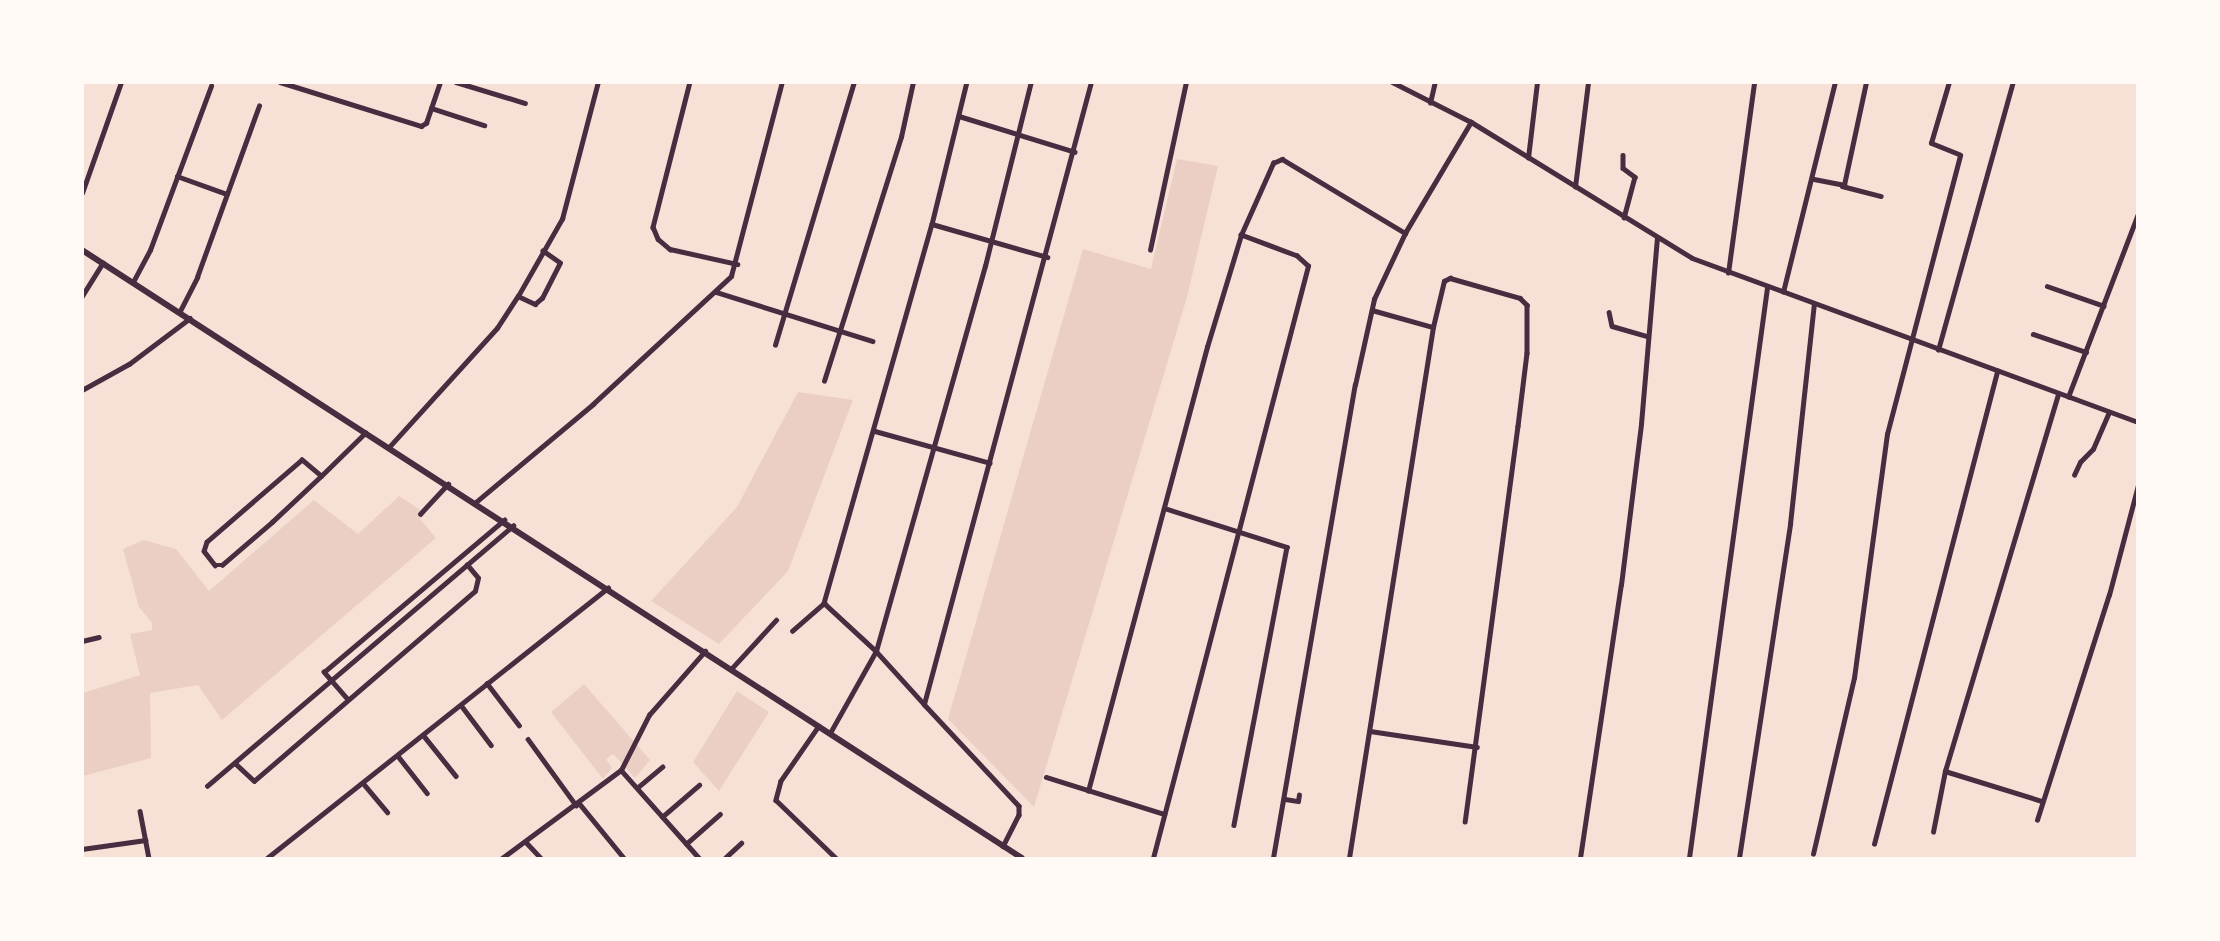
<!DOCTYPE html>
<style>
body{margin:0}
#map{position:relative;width:2220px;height:941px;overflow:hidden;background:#f7e1d7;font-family:"Noto Sans",sans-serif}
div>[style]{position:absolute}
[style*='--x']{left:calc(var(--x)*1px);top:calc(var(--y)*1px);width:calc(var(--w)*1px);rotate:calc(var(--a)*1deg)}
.green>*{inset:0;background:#ebcfc5}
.minor>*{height:4.5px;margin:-2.25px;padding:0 2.25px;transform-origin:2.25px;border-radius:2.25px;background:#4a2c40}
.tertiary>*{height:5px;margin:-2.5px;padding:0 2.5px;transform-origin:2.5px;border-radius:2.5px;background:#4a2c40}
.secondary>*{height:6px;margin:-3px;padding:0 3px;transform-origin:3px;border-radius:3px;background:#4a2c40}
span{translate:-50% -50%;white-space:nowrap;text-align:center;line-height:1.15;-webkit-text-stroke:4.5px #fffaf5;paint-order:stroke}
.frame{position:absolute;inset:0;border:84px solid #fffaf5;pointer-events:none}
</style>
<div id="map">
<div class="green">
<i style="clip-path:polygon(1177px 159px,1218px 166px,1187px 297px,1034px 807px,948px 719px,1083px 249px,1151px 269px)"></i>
<i style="clip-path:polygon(798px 392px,853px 400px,788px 571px,719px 644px,651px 601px,737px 507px)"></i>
<i style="clip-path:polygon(399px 496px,425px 513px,420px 519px,436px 538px,222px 720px,198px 685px,150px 693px,151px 758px,83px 776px,83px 693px,140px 675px,130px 634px,152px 630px,152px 623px,139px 607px,123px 549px,143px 540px,176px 549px,209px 591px,314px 500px,358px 534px)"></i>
<i style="clip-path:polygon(584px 684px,650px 760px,635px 778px,613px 754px,606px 759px,612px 768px,603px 779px,551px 712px)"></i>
<i style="clip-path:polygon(737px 691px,769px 712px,719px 791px,693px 762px)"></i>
</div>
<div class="minor">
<i style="--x:280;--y:82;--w:148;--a:17.3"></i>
<i style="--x:421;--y:126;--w:6;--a:-31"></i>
<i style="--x:426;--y:123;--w:43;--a:-71.1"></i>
<i style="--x:456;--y:82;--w:72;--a:16.9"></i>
<i style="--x:690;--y:82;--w:150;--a:104.3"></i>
<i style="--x:653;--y:227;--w:13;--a:67"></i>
<i style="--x:658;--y:239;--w:16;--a:40"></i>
<i style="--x:670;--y:249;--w:69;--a:12.6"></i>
<i style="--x:967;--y:82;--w:146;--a:103.8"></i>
<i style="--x:932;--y:224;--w:394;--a:105.9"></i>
<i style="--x:824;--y:603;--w:71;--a:42.7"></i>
<i style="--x:876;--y:651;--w:72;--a:47.8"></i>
<i style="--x:924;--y:704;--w:644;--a:-74.97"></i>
<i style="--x:1430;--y:103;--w:22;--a:-77"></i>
<i style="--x:431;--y:108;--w:56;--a:17.8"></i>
<i style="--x:959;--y:116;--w:121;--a:17.2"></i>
<i style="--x:1623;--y:155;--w:13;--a:90"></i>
<i style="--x:1623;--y:168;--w:15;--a:37"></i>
<i style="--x:1635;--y:177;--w:42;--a:105"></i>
<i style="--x:1528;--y:158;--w:77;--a:-83.2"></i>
<i style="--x:177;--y:176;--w:53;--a:19.8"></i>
<i style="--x:1814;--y:179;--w:31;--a:11"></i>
<i style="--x:1844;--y:185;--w:105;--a:-77.9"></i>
<i style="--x:1842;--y:186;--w:40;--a:14.4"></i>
<i style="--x:1575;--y:187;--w:106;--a:-82.9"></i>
<i style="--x:82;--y:193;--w:118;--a:-70.6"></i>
<i style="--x:932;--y:224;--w:120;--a:16"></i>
<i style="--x:1150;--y:250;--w:172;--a:-77.9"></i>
<i style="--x:1728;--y:273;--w:193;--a:-82.2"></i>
<i style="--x:133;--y:282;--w:36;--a:-62"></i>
<i style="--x:150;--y:250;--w:175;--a:-69.6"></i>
<i style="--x:2047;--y:286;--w:60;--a:19.3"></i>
<i style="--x:716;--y:292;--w:164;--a:17.4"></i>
<i style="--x:1783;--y:292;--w:216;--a:-76.1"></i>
<i style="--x:82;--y:296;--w:39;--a:-58"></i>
<i style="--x:518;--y:296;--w:19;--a:25"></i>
<i style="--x:535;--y:304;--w:9;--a:-41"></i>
<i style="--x:542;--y:298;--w:39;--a:-63"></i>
<i style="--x:560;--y:263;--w:21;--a:-145"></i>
<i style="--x:1372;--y:310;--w:63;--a:15.6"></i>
<i style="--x:180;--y:311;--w:38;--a:-63"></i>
<i style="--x:197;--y:277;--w:182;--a:-70.1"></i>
<i style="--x:1609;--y:312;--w:14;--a:78"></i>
<i style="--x:1612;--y:326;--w:37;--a:16"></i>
<i style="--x:2033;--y:334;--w:56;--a:18.8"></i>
<i style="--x:775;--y:345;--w:275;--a:-73.3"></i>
<i style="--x:1938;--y:350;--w:278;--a:-74.4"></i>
<i style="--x:824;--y:381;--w:256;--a:-72.5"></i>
<i style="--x:901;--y:137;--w:56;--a:-77.7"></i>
<i style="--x:82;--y:390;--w:54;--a:-29"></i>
<i style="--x:129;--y:364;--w:76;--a:-37"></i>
<i style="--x:2068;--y:397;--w:196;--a:-69.1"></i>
<i style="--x:875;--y:431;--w:119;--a:15.5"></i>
<i style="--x:390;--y:446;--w:159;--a:-47.8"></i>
<i style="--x:497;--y:328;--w:38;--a:-57"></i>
<i style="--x:518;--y:296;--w:89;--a:-60.3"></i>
<i style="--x:562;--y:219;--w:142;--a:-75.3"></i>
<i style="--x:2074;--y:475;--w:14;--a:-65"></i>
<i style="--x:2080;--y:462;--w:18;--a:-45"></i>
<i style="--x:2093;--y:449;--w:40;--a:-66.6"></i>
<i style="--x:321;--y:476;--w:25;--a:-140"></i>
<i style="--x:302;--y:460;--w:125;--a:139.2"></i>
<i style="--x:207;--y:542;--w:9;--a:108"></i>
<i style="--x:204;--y:551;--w:18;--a:52"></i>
<i style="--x:215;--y:565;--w:7;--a:0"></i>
<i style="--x:222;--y:565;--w:66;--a:-40.7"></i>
<i style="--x:272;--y:522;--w:67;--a:-43.2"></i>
<i style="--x:321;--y:476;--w:62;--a:-44.3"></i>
<i style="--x:476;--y:502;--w:153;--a:-39.9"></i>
<i style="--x:593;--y:404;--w:188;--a:-42.8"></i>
<i style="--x:731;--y:276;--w:201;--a:-75.3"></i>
<i style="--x:1164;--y:508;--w:129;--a:17.6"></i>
<i style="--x:1287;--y:547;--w:283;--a:100.8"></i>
<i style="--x:420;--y:514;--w:41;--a:-47"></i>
<i style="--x:792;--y:631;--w:43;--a:-41.2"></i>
<i style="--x:82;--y:641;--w:17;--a:-13"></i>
<i style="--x:732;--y:668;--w:65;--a:-47.5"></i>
<i style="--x:487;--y:683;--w:53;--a:52.7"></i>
<i style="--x:348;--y:700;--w:37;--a:-131"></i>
<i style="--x:324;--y:672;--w:236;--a:-40.2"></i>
<i style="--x:924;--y:704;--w:139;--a:47"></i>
<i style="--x:1019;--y:806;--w:9;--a:90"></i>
<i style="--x:1019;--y:815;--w:35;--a:117"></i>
<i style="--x:461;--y:705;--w:50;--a:53.1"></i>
<i style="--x:819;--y:726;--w:67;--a:124.6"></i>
<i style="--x:781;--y:781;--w:20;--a:105"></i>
<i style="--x:776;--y:800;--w:83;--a:44"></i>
<i style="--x:1370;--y:731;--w:108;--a:8.5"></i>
<i style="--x:830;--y:733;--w:94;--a:-60.7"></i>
<i style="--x:876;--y:651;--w:400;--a:-74.2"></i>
<i style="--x:985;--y:266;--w:190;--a:-76"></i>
<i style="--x:424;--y:736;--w:51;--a:51.3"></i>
<i style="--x:528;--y:739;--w:82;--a:54"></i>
<i style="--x:398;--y:756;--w:47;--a:51.9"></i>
<i style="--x:235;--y:763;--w:26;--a:43"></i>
<i style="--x:254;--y:781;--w:291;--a:-40.7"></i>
<i style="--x:475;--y:591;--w:13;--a:-77"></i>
<i style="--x:478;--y:578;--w:17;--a:-130"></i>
<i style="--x:621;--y:770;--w:118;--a:48.4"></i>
<i style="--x:1945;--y:771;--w:102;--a:17.2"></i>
<i style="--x:1046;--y:777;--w:124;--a:17.4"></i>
<i style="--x:363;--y:783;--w:38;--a:50"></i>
<i style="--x:207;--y:786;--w:402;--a:-40.4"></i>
<i style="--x:637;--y:788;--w:33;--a:-40"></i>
<i style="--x:1088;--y:791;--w:460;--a:-75"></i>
<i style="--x:1207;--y:347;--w:117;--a:-73.1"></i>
<i style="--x:1241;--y:235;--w:79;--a:-66"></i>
<i style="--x:1273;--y:163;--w:10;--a:-24"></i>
<i style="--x:1282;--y:159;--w:144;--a:31"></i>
<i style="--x:1285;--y:799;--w:13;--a:9"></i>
<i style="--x:1298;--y:801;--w:6;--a:-81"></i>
<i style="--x:579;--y:803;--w:71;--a:50.7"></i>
<i style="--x:140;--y:811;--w:48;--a:79.2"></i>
<i style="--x:662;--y:817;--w:49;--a:-40.9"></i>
<i style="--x:2037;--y:820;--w:236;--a:-72.3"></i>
<i style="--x:2109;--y:595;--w:114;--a:-75.2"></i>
<i style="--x:1933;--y:832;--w:62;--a:-78.9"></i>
<i style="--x:1945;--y:771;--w:394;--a:-73.3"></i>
<i style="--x:526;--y:842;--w:22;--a:47"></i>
<i style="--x:686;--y:844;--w:45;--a:-41.4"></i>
<i style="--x:1874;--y:844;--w:489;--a:-75.4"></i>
<i style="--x:82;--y:849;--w:64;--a:-8.1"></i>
<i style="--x:1813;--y:854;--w:181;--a:-76.9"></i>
<i style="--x:1854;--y:678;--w:246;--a:-82.3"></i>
<i style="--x:1887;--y:434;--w:288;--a:-75.3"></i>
<i style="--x:1960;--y:155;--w:31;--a:-158"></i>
<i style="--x:1931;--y:143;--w:64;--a:-73.6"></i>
<i style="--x:267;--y:858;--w:435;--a:-38.4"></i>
<i style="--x:502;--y:858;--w:148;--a:-36.5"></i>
<i style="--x:621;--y:770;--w:62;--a:-63"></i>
<i style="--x:649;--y:715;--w:85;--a:-48.8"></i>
<i style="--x:725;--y:858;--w:22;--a:-43"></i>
<i style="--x:1153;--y:858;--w:612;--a:-75.33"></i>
<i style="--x:1308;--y:266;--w:15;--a:-138"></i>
<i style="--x:1297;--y:256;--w:60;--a:-159.4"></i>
<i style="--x:1273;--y:858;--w:480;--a:-80.2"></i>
<i style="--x:1355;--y:385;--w:88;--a:-77.5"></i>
<i style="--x:1374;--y:299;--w:73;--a:-64.8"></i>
<i style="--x:1405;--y:233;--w:129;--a:-59.3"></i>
<i style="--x:1349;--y:858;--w:538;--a:-81.01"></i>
<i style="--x:1433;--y:327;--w:47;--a:-76.6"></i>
<i style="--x:1444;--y:281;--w:7;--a:-27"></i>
<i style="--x:1450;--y:278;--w:73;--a:15.9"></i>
<i style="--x:1520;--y:298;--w:10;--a:45"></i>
<i style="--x:1527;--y:305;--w:48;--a:90"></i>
<i style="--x:1527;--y:353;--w:74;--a:97"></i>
<i style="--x:1518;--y:426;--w:399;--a:97.6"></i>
<i style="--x:1580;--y:858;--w:276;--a:-81.5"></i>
<i style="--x:1621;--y:585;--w:162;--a:-82.9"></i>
<i style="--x:1641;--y:424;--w:186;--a:-85.1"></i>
<i style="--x:1689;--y:858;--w:575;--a:-82.21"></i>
<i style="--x:1739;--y:858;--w:338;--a:-81.3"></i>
<i style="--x:1790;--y:524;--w:221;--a:-83.8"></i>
</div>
<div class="tertiary">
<i style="--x:1392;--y:82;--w:89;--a:26.9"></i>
<i style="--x:1471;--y:122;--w:259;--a:31.6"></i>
<i style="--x:1692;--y:258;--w:475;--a:20.2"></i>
</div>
<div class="secondary">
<i style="--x:82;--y:250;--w:1119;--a:32.9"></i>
</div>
<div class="frame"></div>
</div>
